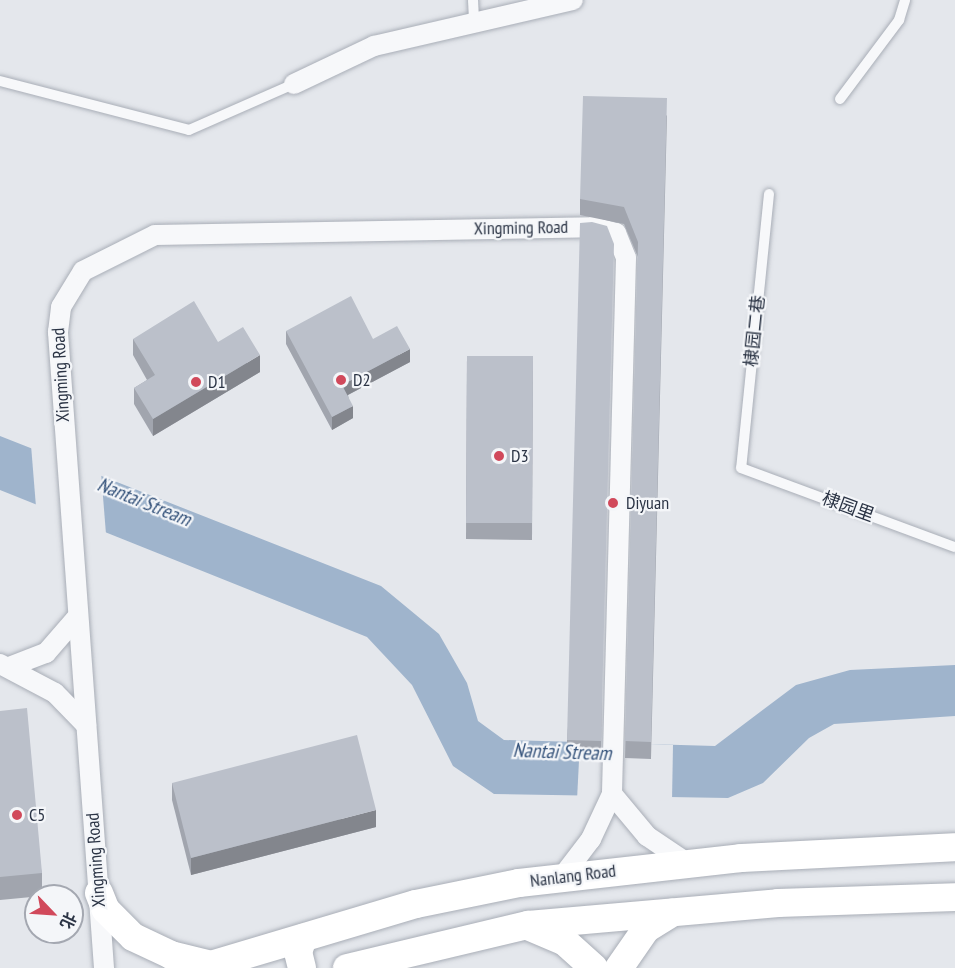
<!DOCTYPE html>
<meta charset="utf-8">
<style>
body{margin:0}
#map{position:relative;width:955px;height:968px;overflow:hidden;background:#e4e7ec;font-family:"PT Sans Narrow","Noto Sans SC",sans-serif}
div>[style]{position:absolute}
[style*='--x']{left:calc(var(--x)*1px);top:calc(var(--y)*1px);width:calc(var(--w)*1px);rotate:calc(var(--a)*1deg)}
.water>*{inset:0;background:#9fb4cc}
.pier>*{inset:0;background:#e4e7ec}
.roads{filter:drop-shadow(0 0 2px #a9aeb7) drop-shadow(0 0 2px #a9aeb7)}
.lane>*{height:10px;margin:-5px;padding:0 5px;transform-origin:5px;border-radius:5px;background:#f7f8fa}
.street>*{height:20px;margin:-10px;padding:0 10px;transform-origin:10px;border-radius:10px;background:#f7f8fa}
.secondary>*{height:28px;margin:-14px;padding:0 14px;transform-origin:14px;border-radius:14px;background:#fff}
.wall>*{inset:0;background:#a1a5ae}
.shaded-wall>*{inset:0;background:#83868d}
.building>*{inset:0;background:#bbc0ca}
.dots>*{width:16px;height:16px;translate:-50% -50%;box-sizing:border-box;border:3px solid #f4f6f9;border-radius:50%}
span{translate:-50% -50%;white-space:nowrap;text-align:center;line-height:1.15;-webkit-text-stroke:4.5px #f4f6f9;paint-order:stroke}
.street-label{font-size:18px;color:#2b3445}
.poi-label{font-size:18px;color:#2b3445}
.left{translate:0 -50%;text-align:left}
.water-label{font-size:20px;color:#34527a;font-style:italic}
.north{position:absolute;left:24px;top:884px;width:60px;height:60px;box-sizing:border-box;background:#f4f6f9;border:2px solid #a4a8b1;border-radius:50%;rotate:115deg;font-size:16px;font-weight:700;line-height:24px;text-align:center;color:#2b3445}
.north::after{content:'';display:block;margin:auto;width:21px;height:27px;background:#d1495b;clip-path:polygon(50% 0,100% 100%,50% 72%,0 100%)}
</style>
<div id="map">
<div class="water">
<i style="clip-path:polygon(0 436px,381px 586px,439px 634px,467px 683px,478px 721px,504px 740px,715px 746px,796px 685px,850px 670px,955px 665px,955px 716px,834px 724px,809px 738px,763px 783px,728px 798px,494px 794px,453px 766px,412px 685px,367px 637px,0 490px)"></i>
</div>
<div class="pier">
<i style="clip-path:polygon(31px 445px,101px 472px,106px 534px,36px 507px)"></i>
<i style="clip-path:polygon(580px 741px,673px 745px,672px 801px,577px 800px)"></i>
</div>
<div class="roads">
<div class="lane">
<i style="--x:473;--y:0;--w:20;--a:87"></i>
<i style="--x:0;--y:81;--w:195;--a:14.5"></i>
<i style="--x:189;--y:130;--w:115;--a:-23.7"></i>
<i style="--x:840;--y:99;--w:99;--a:-53.2"></i>
<i style="--x:899;--y:20;--w:21;--a:-73"></i>
<i style="--x:769;--y:194;--w:275;--a:95.8"></i>
<i style="--x:741;--y:468;--w:228;--a:20.3"></i>
</div>
<div class="street">
<i style="--x:294;--y:84;--w:89;--a:-25.4"></i>
<i style="--x:374;--y:46;--w:204;--a:-13"></i>
<i style="--x:0;--y:664;--w:62;--a:27.8"></i>
<i style="--x:55;--y:693;--w:45;--a:45.9"></i>
<i style="--x:9;--y:667;--w:40;--a:-21"></i>
<i style="--x:46;--y:653;--w:49;--a:-49.1"></i>
<i style="--x:612;--y:794;--w:55;--a:50.2"></i>
<i style="--x:647;--y:836;--w:48;--a:34"></i>
<i style="--x:104;--y:968;--w:638;--a:-94.14"></i>
<i style="--x:58;--y:332;--w:25;--a:-83"></i>
<i style="--x:61;--y:307;--w:42;--a:-58.6"></i>
<i style="--x:83;--y:271;--w:80;--a:-26.6"></i>
<i style="--x:155;--y:235;--w:438;--a:-1"></i>
<i style="--x:593;--y:227;--w:24;--a:15"></i>
<i style="--x:616;--y:233;--w:27;--a:68"></i>
<i style="--x:626;--y:258;--w:536;--a:91.5"></i>
<i style="--x:612;--y:794;--w:50;--a:115"></i>
<i style="--x:591;--y:839;--w:48;--a:127.3"></i>
</div>
<div class="secondary">
<i style="--x:99;--y:893;--w:18;--a:68"></i>
<i style="--x:106;--y:910;--w:38;--a:45"></i>
<i style="--x:133;--y:937;--w:42;--a:25.3"></i>
<i style="--x:171;--y:955;--w:41;--a:14"></i>
<i style="--x:528;--y:926;--w:39;--a:23"></i>
<i style="--x:564;--y:941;--w:40;--a:42"></i>
<i style="--x:201;--y:968;--w:224;--a:-16.6"></i>
<i style="--x:416;--y:904;--w:105;--a:-11.5"></i>
<i style="--x:519;--y:883;--w:223;--a:-6.4"></i>
<i style="--x:741;--y:858;--w:214;--a:-2.9"></i>
<i style="--x:302;--y:968;--w:16;--a:-104"></i>
<i style="--x:298;--y:952;--w:15;--a:-70"></i>
<i style="--x:347;--y:968;--w:186;--a:-13.4"></i>
<i style="--x:528;--y:925;--w:251;--a:-5"></i>
<i style="--x:778;--y:903;--w:177;--a:-1.9"></i>
<i style="--x:619;--y:968;--w:47;--a:-55.3"></i>
<i style="--x:646;--y:929;--w:31;--a:-32"></i>
</div>
</div>
<div class="wall">
<i style="clip-path:polygon(667px 115px,651px 759px,625px 758px,638px 257px,624px 224px,580px 215px,580px 199px)"></i>
<i style="clip-path:polygon(607px 226px,601px 758px,567px 757px,567px 740px)"></i>
<i style="clip-path:polygon(286px 331px,373px 339px,410px 362px,348px 395px,353px 418px,332px 430px,286px 344px)"></i>
<i style="clip-path:polygon(133px 339px,218px 342px,260px 372px,153px 436px,134px 404px,134px 388px,147px 380px,133px 355px)"></i>
<i style="clip-path:polygon(467px 356px,533px 356px,532px 540px,466px 539px)"></i>
<i style="clip-path:polygon(0 711px,42px 873px,42px 896px,0 900px)"></i>
<i style="clip-path:polygon(172px 783px,376px 827px,191px 875px,172px 800px)"></i>
</div>
<div class="shaded-wall">
<i style="clip-path:polygon(410px 349px,410px 362px,342px 398px,342px 385px)"></i>
<i style="clip-path:polygon(260px 355px,260px 372px,153px 436px,153px 419px)"></i>
<i style="clip-path:polygon(353px 406px,353px 418px,332px 430px,332px 417px)"></i>
<i style="clip-path:polygon(376px 810px,376px 827px,191px 875px,191px 858px)"></i>
</div>
<div class="building">
<i style="clip-path:polygon(583px 96px,667px 98px,651px 742px,625px 741px,638px 242px,624px 207px,580px 199px)"></i>
<i style="clip-path:polygon(592px 222px,607px 226px,614px 244px,601px 741px,567px 740px,580px 223px)"></i>
<i style="clip-path:polygon(351px 296px,373px 339px,397px 326px,410px 349px,342px 385px,353px 406px,332px 417px,286px 331px)"></i>
<i style="clip-path:polygon(194px 301px,218px 342px,243px 327px,260px 355px,153px 419px,134px 388px,155px 375px,133px 339px)"></i>
<i style="clip-path:polygon(467px 356px,533px 356px,532px 523px,466px 523px)"></i>
<i style="clip-path:polygon(27px 708px,42px 873px,0 877px,0 711px)"></i>
<i style="clip-path:polygon(357px 735px,376px 810px,191px 858px,172px 783px)"></i>
</div>
<div class="dots">
<i style="left:341px;top:380px;background:#d1495b"></i>
<i style="left:196px;top:382px;background:#d1495b"></i>
<i style="left:499px;top:456px;background:#d1495b"></i>
<i style="left:613px;top:503px;background:#d1495b"></i>
<i style="left:17px;top:815px;background:#d1495b"></i>
</div>
<div class="street-label">
<span style="left:521px;top:228px;rotate:-1deg">Xingming Road</span>
<span style="left:755px;top:331px;rotate:-84deg">棣园二巷</span>
<span style="left:61px;top:375px;rotate:-93deg">Xingming Road</span>
<span style="left:848px;top:507px;rotate:20deg">棣园里</span>
<span style="left:96px;top:860px;rotate:-94deg">Xingming Road</span>
<span style="left:573px;top:876px;rotate:-7deg">Nanlang Road</span>
</div>
<div class="poi-label">
<span class="left" style="left:353px;top:380px">D2</span>
<span class="left" style="left:208px;top:382px">D1</span>
<span class="left" style="left:511px;top:456px">D3</span>
<span class="left" style="left:626px;top:503px">Diyuan</span>
<span class="left" style="left:29px;top:815px">C5</span>
</div>
<div class="water-label">
<span style="left:144px;top:502px;rotate:22deg">Nantai Stream</span>
<span style="left:562px;top:752px;rotate:2deg">Nantai Stream</span>
</div>
<div class="north">北</div>
</div>
